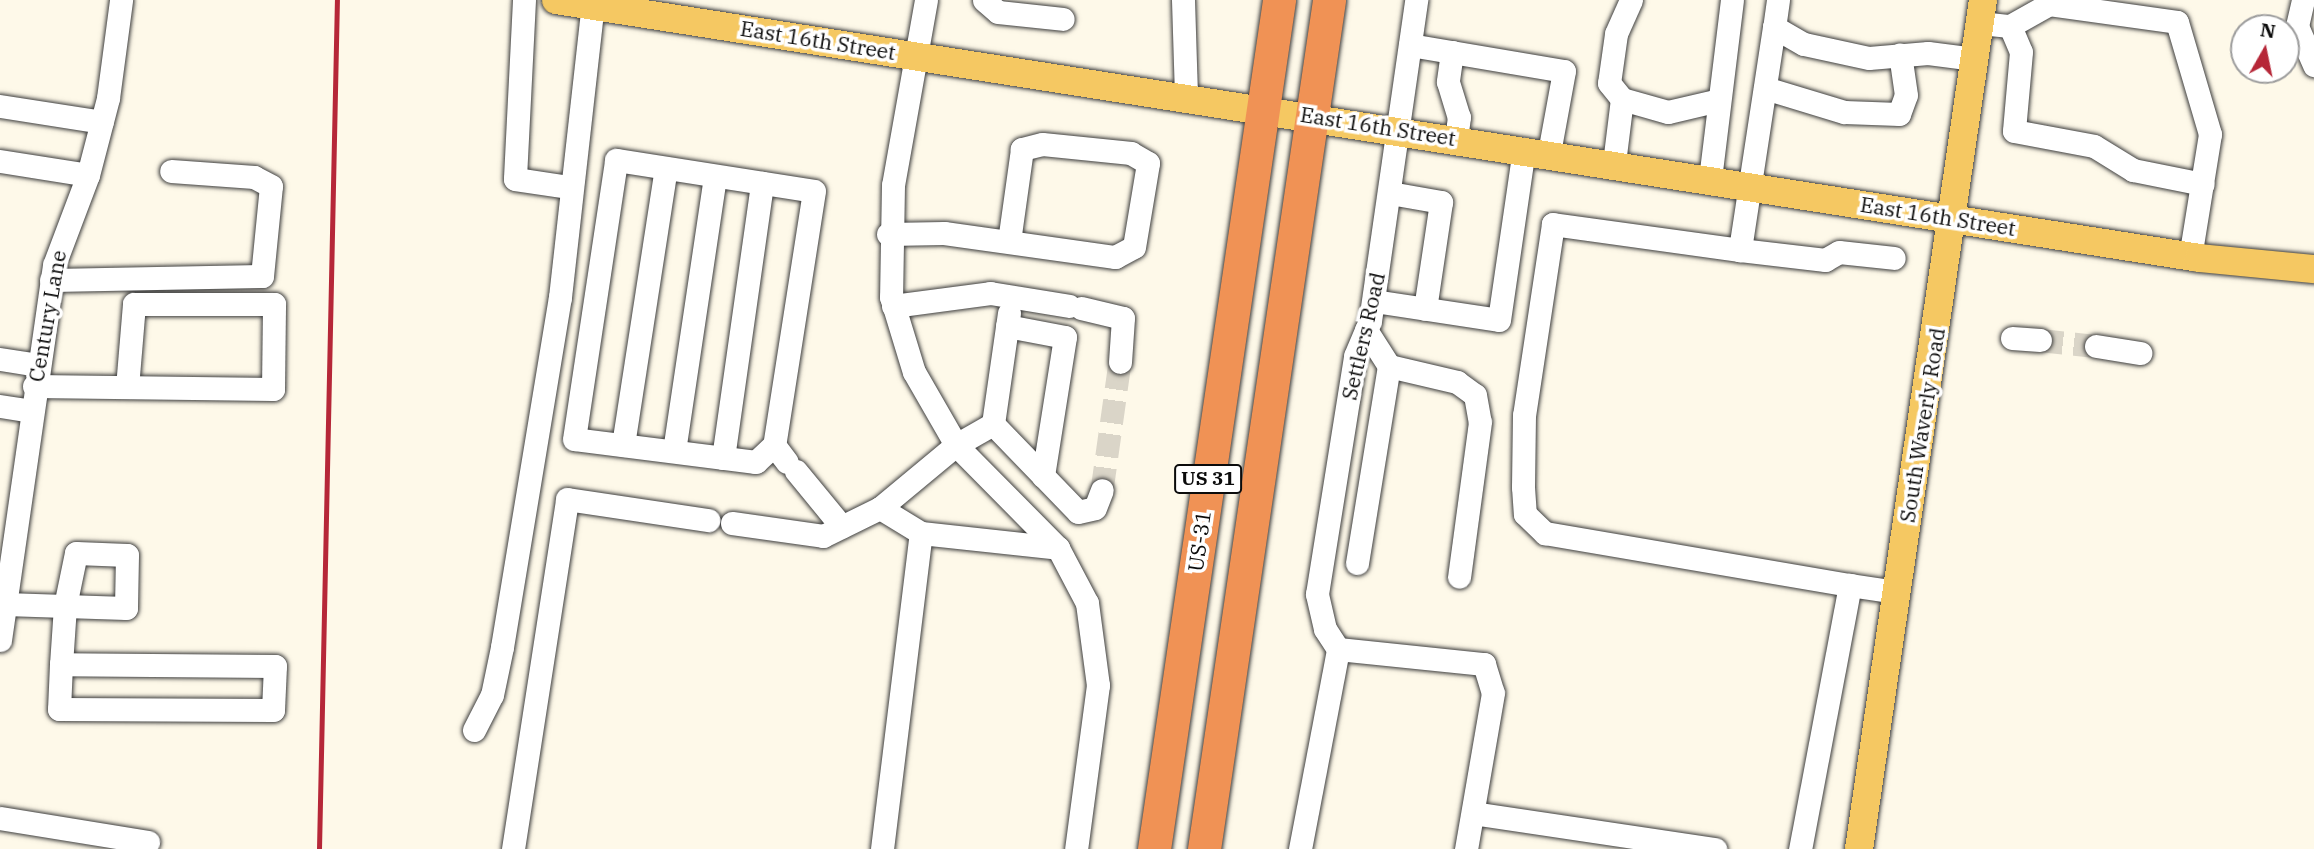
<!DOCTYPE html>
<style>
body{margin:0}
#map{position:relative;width:2314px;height:849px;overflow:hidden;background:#fef9e9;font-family:"IBM Plex Serif",serif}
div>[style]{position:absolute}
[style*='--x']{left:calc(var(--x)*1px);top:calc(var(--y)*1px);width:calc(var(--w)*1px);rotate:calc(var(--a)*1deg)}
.minor-tunnel>*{height:23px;margin-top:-11.5px;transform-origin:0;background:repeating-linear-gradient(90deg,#dad5c8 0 23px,transparent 0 34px)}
.roads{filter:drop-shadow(0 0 2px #3e3e3e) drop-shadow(0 0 2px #3e3e3e)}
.minor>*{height:23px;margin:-11.5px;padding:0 11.5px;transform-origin:11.5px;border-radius:11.5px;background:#fff}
.major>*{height:28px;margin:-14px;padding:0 14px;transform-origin:14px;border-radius:14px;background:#f5c862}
.highway>*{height:33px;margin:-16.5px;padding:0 16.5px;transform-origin:16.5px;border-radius:16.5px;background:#f09255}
.rail>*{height:5px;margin:-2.5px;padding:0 2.5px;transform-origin:2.5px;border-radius:2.5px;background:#b62738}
span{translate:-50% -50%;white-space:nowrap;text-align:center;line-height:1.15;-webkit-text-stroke:7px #fff;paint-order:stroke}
.shield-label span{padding:2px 5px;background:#fff;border:2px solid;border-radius:5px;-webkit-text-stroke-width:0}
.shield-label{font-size:19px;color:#0b0b0b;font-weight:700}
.street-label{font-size:21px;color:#0b0b0b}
.north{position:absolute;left:2230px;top:14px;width:70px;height:70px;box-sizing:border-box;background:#fff;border:2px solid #9d9d9d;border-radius:50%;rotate:9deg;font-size:19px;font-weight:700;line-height:28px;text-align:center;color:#0b0b0b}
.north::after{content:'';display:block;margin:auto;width:24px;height:32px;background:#b62738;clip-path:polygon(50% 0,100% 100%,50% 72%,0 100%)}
</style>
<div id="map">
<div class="minor-tunnel">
<i style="--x:2040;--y:340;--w:56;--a:6.1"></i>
<i style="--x:1102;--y:490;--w:129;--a:-82"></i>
</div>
<div class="roads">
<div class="minor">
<i style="--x:524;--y:0;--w:179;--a:92.9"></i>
<i style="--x:515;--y:179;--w:55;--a:8.4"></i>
<i style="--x:926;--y:0;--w:188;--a:100.1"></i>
<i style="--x:893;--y:185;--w:112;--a:91"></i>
<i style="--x:891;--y:297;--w:78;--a:73"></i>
<i style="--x:914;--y:372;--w:84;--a:60.1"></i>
<i style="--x:956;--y:445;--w:145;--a:45.3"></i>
<i style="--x:1058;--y:548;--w:62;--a:62.2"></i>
<i style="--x:1087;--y:603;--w:83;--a:82.4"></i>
<i style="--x:1098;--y:685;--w:165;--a:97.6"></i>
<i style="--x:984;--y:0;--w:18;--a:41"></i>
<i style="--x:998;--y:12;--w:65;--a:6.1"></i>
<i style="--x:1183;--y:0;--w:96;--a:88.2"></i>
<i style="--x:1631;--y:0;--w:37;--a:114"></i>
<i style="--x:1616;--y:34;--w:49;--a:98.1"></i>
<i style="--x:1609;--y:83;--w:21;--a:51"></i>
<i style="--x:1622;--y:99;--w:48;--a:15.8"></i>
<i style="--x:1668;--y:112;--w:52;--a:-13.2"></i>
<i style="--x:1778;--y:0;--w:27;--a:98"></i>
<i style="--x:1774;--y:27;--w:34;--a:30"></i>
<i style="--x:1804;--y:44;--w:66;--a:12.2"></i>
<i style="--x:1869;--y:58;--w:59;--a:-4.8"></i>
<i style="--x:1928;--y:53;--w:47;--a:7.3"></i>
<i style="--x:2303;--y:0;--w:27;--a:103"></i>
<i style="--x:2297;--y:26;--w:43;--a:66.4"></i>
<i style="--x:1980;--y:23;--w:30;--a:6"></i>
<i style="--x:2010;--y:26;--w:45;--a:-29.4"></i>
<i style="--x:2049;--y:4;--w:129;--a:8"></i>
<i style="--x:2177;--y:22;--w:117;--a:73.6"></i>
<i style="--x:2210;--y:134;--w:125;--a:99.2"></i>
<i style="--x:2010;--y:26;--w:28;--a:67"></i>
<i style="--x:2021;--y:52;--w:79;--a:95.1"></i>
<i style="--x:2014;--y:131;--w:81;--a:10.6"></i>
<i style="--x:2094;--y:146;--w:46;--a:31.6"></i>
<i style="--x:2133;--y:170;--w:71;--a:11.3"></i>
<i style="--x:1774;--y:27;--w:226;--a:98.7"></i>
<i style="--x:1740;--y:250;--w:189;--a:-172.1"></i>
<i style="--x:1553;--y:224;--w:193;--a:98.6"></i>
<i style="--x:1524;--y:415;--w:72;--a:90.8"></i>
<i style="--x:1523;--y:487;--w:27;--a:86"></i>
<i style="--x:1525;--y:514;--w:28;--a:44"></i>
<i style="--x:1545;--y:533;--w:309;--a:9.7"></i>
<i style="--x:1850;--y:585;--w:269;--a:100.7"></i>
<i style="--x:1410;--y:45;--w:156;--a:9.6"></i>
<i style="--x:1564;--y:71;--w:83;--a:100.4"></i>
<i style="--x:1452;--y:52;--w:30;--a:98"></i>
<i style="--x:1448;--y:82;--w:37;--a:73"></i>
<i style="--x:1459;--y:117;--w:21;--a:98"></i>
<i style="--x:1765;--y:88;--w:83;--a:16.9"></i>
<i style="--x:1844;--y:112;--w:55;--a:2.1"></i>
<i style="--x:1899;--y:114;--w:20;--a:-70"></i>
<i style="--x:1906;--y:95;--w:41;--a:-98.3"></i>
<i style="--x:0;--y:106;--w:103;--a:8.9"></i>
<i style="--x:0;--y:161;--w:89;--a:9"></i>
<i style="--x:1614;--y:163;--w:64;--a:-82.9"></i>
<i style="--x:1710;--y:179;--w:180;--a:-83"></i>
<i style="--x:1390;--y:193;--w:52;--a:10"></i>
<i style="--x:1441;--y:202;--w:108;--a:98.5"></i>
<i style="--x:888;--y:234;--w:56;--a:-1"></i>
<i style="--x:944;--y:233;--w:173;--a:8"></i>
<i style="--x:1115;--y:257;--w:21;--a:-28"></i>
<i style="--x:1134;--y:247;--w:85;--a:-80.5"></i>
<i style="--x:1148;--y:163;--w:20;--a:-150"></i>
<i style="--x:1131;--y:153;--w:89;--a:-174.2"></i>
<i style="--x:1042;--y:144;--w:21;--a:166"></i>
<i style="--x:1022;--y:149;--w:93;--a:98"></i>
<i style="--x:1740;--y:250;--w:86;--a:6.7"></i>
<i style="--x:1825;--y:260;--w:16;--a:-30"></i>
<i style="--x:1839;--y:252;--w:55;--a:6.2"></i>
<i style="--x:51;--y:280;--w:211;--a:-1.1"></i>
<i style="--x:262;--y:276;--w:90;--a:-84.3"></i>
<i style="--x:271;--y:186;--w:19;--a:-152"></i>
<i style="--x:254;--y:177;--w:83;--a:-175.9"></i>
<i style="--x:1374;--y:301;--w:126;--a:8.6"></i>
<i style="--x:1499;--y:320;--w:173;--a:-81.7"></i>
<i style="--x:893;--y:306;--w:98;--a:-7.6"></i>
<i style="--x:990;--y:293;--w:80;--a:9.3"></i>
<i style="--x:1081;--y:308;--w:43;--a:13.4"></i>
<i style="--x:1123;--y:318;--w:44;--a:93.9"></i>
<i style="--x:1007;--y:326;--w:59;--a:10.7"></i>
<i style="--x:1065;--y:337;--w:141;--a:99"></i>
<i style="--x:1366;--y:330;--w:43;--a:57.4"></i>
<i style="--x:1389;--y:366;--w:70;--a:13.2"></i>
<i style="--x:1457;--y:382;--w:22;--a:36"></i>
<i style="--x:1475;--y:395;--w:27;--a:80"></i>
<i style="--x:1480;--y:422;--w:156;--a:97.7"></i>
<i style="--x:2012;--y:338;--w:28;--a:4"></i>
<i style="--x:2096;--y:346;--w:45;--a:9"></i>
<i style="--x:0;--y:359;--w:38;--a:9"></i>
<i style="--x:34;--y:386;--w:239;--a:0.7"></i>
<i style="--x:273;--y:389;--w:85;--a:-89.3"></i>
<i style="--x:274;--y:304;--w:140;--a:180"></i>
<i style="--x:134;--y:304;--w:83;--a:94.8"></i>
<i style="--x:0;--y:406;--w:30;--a:9"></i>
<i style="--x:993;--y:424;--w:122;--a:46"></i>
<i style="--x:1078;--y:512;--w:17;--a:-13"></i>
<i style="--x:1095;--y:508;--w:19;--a:-69"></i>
<i style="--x:993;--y:424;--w:112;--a:-81.8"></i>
<i style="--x:623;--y:445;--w:280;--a:-81.2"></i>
<i style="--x:774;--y:445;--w:25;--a:137"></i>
<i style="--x:756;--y:462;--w:183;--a:-172.8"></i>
<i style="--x:574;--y:439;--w:282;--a:-81.4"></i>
<i style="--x:616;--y:160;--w:200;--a:8.9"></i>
<i style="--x:814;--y:191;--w:257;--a:98.9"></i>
<i style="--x:774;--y:445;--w:21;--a:53"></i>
<i style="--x:674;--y:451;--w:278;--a:-81.5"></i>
<i style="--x:723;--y:458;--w:278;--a:-81.9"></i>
<i style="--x:796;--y:471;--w:72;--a:50.6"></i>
<i style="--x:732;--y:523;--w:92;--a:8.1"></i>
<i style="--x:823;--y:536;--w:64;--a:-26.2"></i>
<i style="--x:921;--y:533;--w:138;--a:6.2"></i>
<i style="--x:76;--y:553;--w:51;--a:2.2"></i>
<i style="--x:127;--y:555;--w:53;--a:91.1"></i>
<i style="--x:126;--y:608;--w:61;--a:-178.1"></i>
<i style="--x:65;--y:606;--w:54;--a:-78.3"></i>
<i style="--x:1357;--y:563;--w:200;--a:-80.8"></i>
<i style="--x:1850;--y:585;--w:48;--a:8.5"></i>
<i style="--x:5;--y:604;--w:60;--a:1.9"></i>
<i style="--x:65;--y:606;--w:58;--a:93.9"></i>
<i style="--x:61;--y:664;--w:45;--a:92.5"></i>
<i style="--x:59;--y:709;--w:214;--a:0.3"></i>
<i style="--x:273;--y:710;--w:44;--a:-87.4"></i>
<i style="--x:275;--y:666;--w:214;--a:-179.5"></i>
<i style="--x:0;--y:640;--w:379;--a:-81.8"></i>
<i style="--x:54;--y:265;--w:96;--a:-69.3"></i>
<i style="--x:88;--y:175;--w:80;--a:-75.4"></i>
<i style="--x:108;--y:98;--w:99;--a:-82.4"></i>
<i style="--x:1338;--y:649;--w:147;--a:5.9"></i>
<i style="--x:1484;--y:664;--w:30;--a:73"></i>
<i style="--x:1493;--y:693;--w:158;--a:99.8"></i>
<i style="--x:474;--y:730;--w:39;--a:-63"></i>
<i style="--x:492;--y:695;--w:49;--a:-78.2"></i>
<i style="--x:502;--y:647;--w:355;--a:-80.6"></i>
<i style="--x:560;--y:297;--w:294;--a:-83.6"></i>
<i style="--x:1473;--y:813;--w:245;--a:8.5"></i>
<i style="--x:0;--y:818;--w:150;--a:9.2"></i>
<i style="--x:513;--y:849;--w:354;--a:-81.2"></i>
<i style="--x:567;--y:499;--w:143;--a:8.5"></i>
<i style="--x:882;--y:849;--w:318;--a:-83"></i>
<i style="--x:921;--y:533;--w:48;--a:-148.6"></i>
<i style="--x:880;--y:508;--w:99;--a:-39.7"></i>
<i style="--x:956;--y:445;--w:43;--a:-29.6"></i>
<i style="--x:1300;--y:849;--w:204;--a:-79.2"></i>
<i style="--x:1338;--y:649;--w:24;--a:-123"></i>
<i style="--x:1325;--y:629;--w:36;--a:-103"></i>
<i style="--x:1317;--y:594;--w:241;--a:-80.9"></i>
<i style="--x:1355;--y:356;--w:38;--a:-67"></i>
<i style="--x:1370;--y:321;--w:324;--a:-81.8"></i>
</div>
<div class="major">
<i style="--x:556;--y:0;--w:1663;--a:8.92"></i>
<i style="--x:2199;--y:258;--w:116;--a:5.5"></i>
<i style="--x:1859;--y:849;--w:858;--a:-81.69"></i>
</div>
<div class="highway">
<i style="--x:1154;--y:849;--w:858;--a:-81.62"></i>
<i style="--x:1204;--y:849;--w:858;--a:-81.62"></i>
</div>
</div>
<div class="rail">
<i style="--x:319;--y:849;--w:849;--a:-88.79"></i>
</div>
<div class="shield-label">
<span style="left:1208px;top:479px">US 31</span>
</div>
<div class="street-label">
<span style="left:818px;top:40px;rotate:9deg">East 16th Street</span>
<span style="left:1378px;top:126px;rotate:9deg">East 16th Street</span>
<span style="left:1938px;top:216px;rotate:9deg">East 16th Street</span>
<span style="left:47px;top:316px;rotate:-80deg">Century Lane</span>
<span style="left:1363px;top:336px;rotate:-77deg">Settlers Road</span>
<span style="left:1922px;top:425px;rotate:-81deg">South Waverly Road</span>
<span style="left:1199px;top:541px;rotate:-82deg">US-31</span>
</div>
<div class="north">N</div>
</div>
